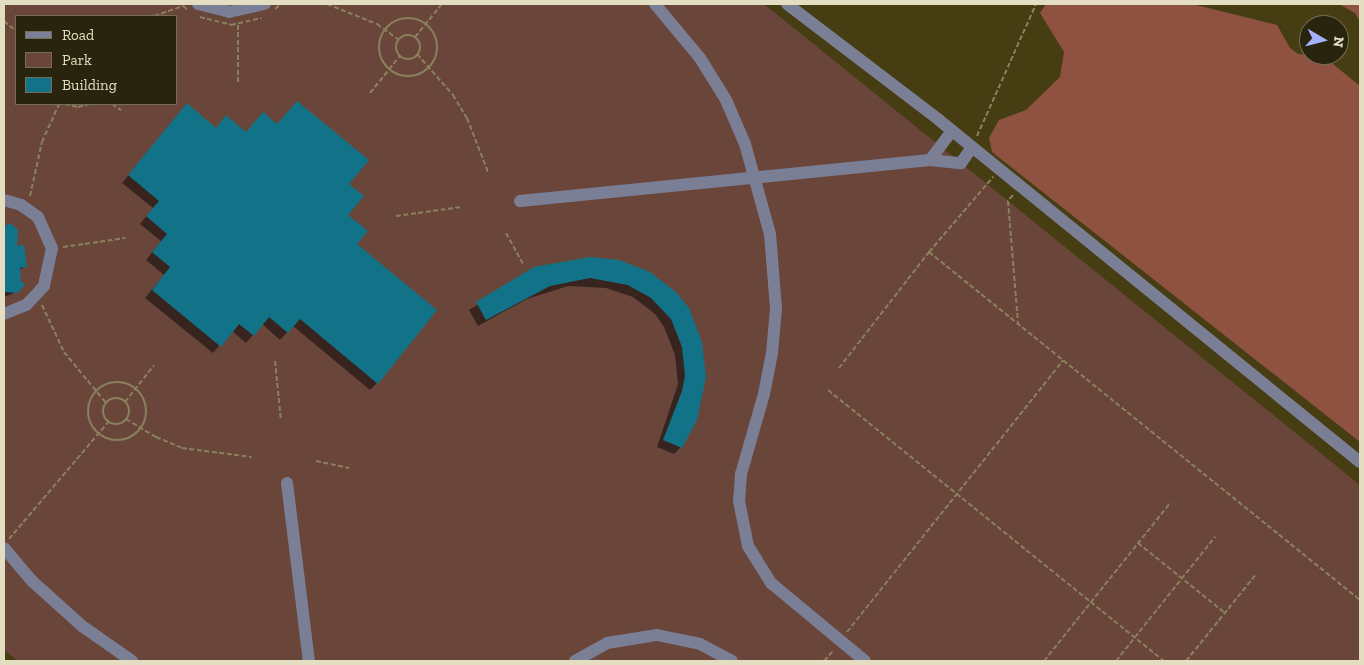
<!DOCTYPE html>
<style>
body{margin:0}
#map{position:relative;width:1364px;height:665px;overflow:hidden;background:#463d12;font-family:"Zilla Slab",serif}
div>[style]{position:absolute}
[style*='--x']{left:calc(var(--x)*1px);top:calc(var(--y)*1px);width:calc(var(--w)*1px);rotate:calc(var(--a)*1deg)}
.green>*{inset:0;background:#6a453a}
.forest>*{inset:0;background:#8f5240}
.shadow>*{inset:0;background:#0007}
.building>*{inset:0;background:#127388}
.path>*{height:2px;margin-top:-1px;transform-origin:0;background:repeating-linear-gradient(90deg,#89815d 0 5px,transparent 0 7.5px)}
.path>.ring{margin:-1px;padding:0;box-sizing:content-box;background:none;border:2px solid #89815d;border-radius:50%}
.minor>*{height:12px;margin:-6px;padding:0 6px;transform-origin:6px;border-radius:6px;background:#7b7f96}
span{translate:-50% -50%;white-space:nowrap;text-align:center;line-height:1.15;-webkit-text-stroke:4.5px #29240d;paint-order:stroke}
.frame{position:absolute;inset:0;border:5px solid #e3ddc1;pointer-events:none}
.legend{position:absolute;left:15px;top:15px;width:162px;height:90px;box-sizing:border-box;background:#29240d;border:1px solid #736e55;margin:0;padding:6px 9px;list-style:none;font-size:15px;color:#e3ddc1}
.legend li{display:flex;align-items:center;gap:10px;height:25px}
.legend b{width:25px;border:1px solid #736e55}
.north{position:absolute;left:1299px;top:15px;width:50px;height:50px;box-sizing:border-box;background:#29240d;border:1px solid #736e55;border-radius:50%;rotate:98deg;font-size:14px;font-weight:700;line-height:20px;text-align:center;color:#e3ddc1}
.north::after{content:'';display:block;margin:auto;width:18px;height:22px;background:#a6b1fc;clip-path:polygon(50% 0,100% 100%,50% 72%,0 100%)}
</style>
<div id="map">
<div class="green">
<i style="clip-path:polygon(evenodd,4px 4px,764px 4px,1360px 485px,1360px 661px,18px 661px,4px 650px,4px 4px,16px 16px,176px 16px,176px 104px,16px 104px,16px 16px)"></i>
</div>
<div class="forest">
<i style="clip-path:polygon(1046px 4px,1192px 4px,1277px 25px,1290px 48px,1298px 54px,1323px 56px,1360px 86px,1360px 442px,992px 152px,989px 138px,999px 120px,1026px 110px,1060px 77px,1064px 52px,1040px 13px)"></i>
<i style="clip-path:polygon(1339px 4px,1360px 4px,1360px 22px,1355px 13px)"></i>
</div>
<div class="shadow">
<i style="clip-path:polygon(180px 112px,216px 129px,245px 133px,263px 114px,347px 185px,346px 216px,355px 244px,377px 383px,370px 390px,293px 326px,280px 340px,262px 324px,246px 343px,232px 331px,213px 353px,145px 298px,164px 275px,146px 260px,161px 241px,140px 224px,153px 208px,122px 183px)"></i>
<i style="clip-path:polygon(6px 228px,25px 267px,19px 270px,17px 292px,4px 297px,4px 229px)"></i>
<i style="clip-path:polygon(635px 267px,701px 343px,681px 447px,674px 454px,657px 447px,678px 384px,675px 355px,664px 327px,655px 314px,633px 297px,606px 288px,568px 286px,527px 299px,478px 326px,469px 310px,535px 268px)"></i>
</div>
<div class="building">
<i style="clip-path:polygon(297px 101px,369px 160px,349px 184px,364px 196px,348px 215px,368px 231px,357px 244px,437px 310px,378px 384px,300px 319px,288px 333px,269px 317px,254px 336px,239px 324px,221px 347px,152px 290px,170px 267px,152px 252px,167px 234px,146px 216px,159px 201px,128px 175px,187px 103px,216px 128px,226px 115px,246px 132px,263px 112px,277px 124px)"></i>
<i style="clip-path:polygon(10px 223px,18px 230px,17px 246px,24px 245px,27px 267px,20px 268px,21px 282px,25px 284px,18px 293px,4px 292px,4px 227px)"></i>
<i style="clip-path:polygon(590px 257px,619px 260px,650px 272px,677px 293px,689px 308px,702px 342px,706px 377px,697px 420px,682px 448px,663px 440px,682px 391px,685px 376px,682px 347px,671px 319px,651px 298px,628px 285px,590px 278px,550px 286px,486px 320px,476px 302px,534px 267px)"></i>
</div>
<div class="path">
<i style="--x:327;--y:4;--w:54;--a:21.8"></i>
<i style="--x:377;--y:24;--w:26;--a:36"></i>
<i style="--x:275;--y:9;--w:8;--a:-40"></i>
<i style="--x:154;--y:16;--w:31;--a:-19"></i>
<i style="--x:183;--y:6;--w:6;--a:39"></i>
<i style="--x:200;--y:17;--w:32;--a:14"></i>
<i style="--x:231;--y:25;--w:31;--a:-13"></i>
<i class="ring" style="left:379px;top:18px;width:56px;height:56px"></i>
<i style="--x:4;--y:21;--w:16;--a:40"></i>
<i style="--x:238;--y:25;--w:58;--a:90"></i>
<i class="ring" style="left:396px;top:35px;width:22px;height:22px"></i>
<i style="--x:415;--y:37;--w:43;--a:-50.7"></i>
<i style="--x:417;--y:54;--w:55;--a:48.7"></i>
<i style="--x:453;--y:95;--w:27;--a:59"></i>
<i style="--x:467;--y:118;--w:58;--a:68.7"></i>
<i style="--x:370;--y:93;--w:48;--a:-51"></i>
<i style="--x:65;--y:104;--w:13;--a:13"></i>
<i style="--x:78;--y:107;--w:12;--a:-14"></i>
<i style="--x:112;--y:104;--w:11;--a:34"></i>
<i style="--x:977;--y:136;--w:145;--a:-65.9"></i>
<i style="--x:1013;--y:195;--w:8;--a:130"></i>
<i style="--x:1008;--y:201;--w:122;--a:85.3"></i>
<i style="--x:30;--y:196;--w:55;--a:-77.5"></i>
<i style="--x:42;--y:142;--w:42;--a:-65.9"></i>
<i style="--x:396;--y:216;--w:66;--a:-7.9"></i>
<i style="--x:506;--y:233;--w:35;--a:61"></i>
<i style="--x:63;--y:247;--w:63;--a:-8.3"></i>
<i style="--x:929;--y:252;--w:554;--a:38.92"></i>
<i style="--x:42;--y:305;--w:52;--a:64.9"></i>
<i style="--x:64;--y:352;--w:66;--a:50.5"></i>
<i style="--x:275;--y:361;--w:60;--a:84.3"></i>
<i style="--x:839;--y:368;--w:147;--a:-52.2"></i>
<i style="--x:929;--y:252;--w:99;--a:-49.5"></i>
<i class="ring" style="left:88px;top:382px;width:56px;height:56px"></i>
<i style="--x:828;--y:390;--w:432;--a:38.9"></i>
<i class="ring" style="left:103px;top:398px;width:24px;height:24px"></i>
<i style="--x:125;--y:402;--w:47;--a:-51.9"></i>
<i style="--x:126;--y:419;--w:35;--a:31"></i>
<i style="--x:156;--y:437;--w:28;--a:23"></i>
<i style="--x:182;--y:448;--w:70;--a:7.4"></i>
<i style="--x:316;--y:461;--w:34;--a:12"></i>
<i style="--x:9;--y:539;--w:155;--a:-49.7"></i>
<i style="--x:1138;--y:543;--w:112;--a:38.8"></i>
<i style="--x:847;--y:632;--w:347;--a:-51.5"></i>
<i style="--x:824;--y:661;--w:15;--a:-48"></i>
<i style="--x:1044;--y:661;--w:203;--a:-51.4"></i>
<i style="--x:1116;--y:661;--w:159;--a:-51.4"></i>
<i style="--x:1186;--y:661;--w:113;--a:-51.1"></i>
</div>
<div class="minor">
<i style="--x:198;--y:4;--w:32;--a:14"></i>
<i style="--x:229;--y:12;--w:37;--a:-13"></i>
<i style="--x:655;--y:4;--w:70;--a:50.2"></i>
<i style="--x:700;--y:58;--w:49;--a:58.2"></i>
<i style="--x:726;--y:100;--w:48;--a:66.6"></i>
<i style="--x:745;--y:144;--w:93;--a:74.5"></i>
<i style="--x:770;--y:234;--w:75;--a:85.4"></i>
<i style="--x:776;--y:309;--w:44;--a:95.2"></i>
<i style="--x:772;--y:353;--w:42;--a:101"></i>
<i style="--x:764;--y:394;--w:83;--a:106"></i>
<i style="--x:741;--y:474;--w:27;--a:94"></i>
<i style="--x:739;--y:501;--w:46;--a:78.7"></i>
<i style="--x:748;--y:546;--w:44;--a:58.1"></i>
<i style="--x:771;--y:583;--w:122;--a:39.7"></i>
<i style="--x:787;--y:4;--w:191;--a:37.3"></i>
<i style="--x:939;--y:120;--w:542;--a:39.09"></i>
<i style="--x:930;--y:160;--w:36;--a:-53"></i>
<i style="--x:4;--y:200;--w:18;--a:16"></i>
<i style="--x:21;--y:205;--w:21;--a:35"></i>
<i style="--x:38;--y:217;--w:34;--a:66"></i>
<i style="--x:52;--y:248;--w:39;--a:102"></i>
<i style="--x:44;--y:286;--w:26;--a:133"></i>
<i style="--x:26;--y:305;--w:24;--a:158"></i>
<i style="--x:520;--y:201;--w:412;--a:-5.7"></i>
<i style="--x:930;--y:160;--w:31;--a:6"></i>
<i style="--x:961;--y:163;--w:19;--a:-55"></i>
<i style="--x:287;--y:483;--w:179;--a:83"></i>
<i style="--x:4;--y:548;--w:43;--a:49.7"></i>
<i style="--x:32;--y:581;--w:67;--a:42"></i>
<i style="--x:82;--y:626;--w:61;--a:35"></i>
<i style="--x:575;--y:661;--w:37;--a:-29"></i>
<i style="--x:607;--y:643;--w:51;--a:-9.1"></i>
<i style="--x:657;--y:635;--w:44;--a:11.8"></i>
<i style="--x:700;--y:644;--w:36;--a:28"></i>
</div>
<div class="frame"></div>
<ul class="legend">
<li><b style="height:6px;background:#7b7f96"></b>Road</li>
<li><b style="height:14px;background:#6a453a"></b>Park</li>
<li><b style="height:14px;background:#127388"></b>Building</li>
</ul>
<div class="north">N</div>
</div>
